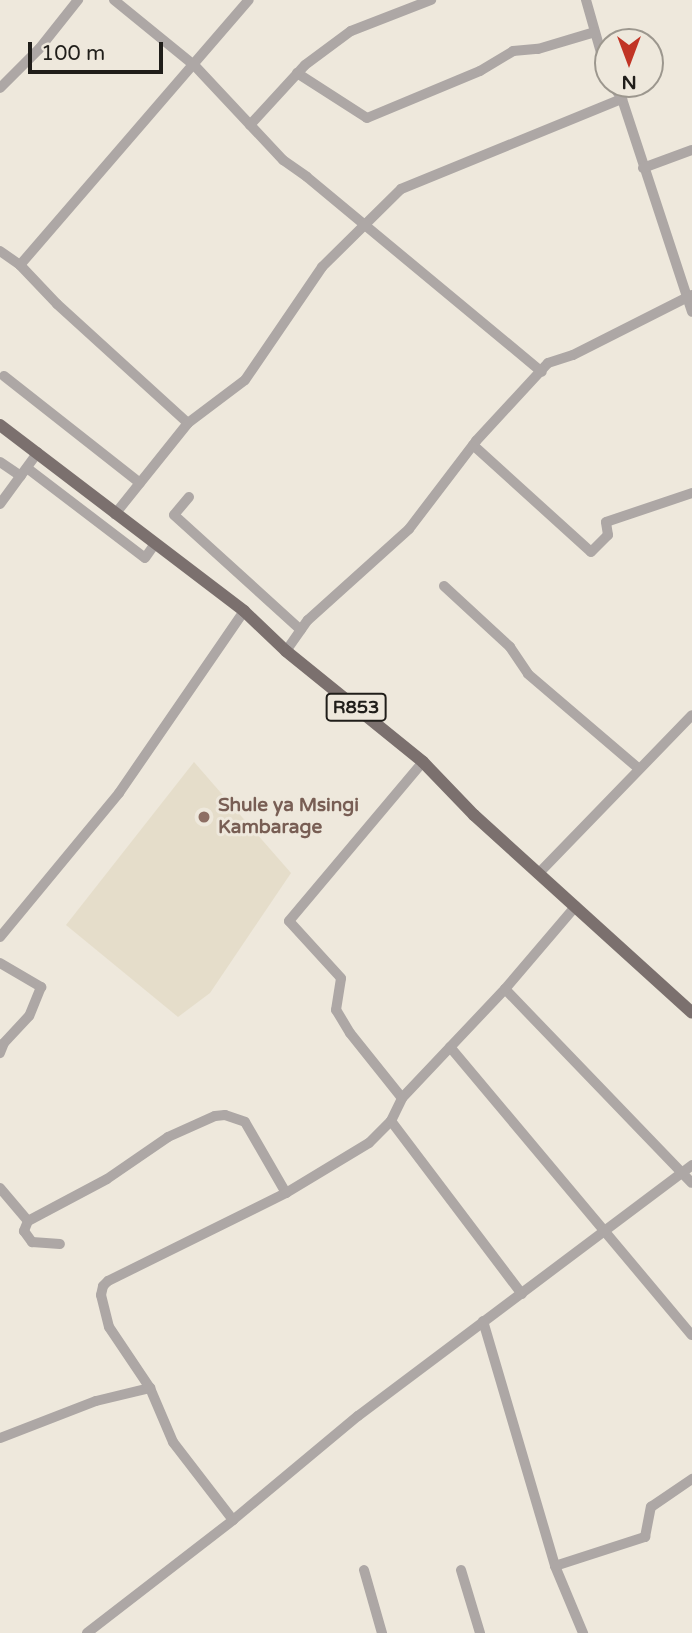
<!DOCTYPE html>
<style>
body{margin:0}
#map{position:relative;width:692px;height:1633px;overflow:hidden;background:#eee8dc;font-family:"Varela Round",sans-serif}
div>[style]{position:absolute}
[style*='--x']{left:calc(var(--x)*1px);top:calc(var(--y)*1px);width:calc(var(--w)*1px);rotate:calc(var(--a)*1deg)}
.built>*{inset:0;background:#e5ddca}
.minor>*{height:10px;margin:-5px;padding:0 5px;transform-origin:5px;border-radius:5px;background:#ada7a5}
.major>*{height:12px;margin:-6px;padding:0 6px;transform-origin:6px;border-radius:6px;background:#7b706e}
.dots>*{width:19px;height:19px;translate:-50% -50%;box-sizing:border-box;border:4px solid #eee8dc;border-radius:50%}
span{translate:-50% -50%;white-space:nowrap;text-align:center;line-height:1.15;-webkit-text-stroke:6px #eee8dc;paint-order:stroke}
.shield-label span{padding:2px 5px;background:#eee8dc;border:2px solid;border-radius:5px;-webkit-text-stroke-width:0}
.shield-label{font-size:18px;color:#201e1a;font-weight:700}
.education-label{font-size:19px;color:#785e54;font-weight:700}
.left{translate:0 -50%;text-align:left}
.north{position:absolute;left:594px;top:28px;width:70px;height:70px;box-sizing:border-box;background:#eee8dc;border:2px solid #9c978e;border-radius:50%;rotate:180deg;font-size:19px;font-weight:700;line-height:28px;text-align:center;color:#201e1a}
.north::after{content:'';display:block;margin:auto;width:24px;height:32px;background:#c13425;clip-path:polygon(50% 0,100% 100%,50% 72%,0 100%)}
.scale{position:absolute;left:28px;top:42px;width:135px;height:32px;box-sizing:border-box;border:4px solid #201e1a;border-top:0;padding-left:9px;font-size:21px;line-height:24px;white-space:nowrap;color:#201e1a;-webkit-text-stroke:5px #eee8dc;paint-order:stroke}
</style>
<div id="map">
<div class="built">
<i style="clip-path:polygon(194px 762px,291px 873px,210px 993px,178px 1017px,66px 925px)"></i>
</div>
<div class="minor">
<i style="--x:114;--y:0;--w:104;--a:39.2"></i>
<i style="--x:195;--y:66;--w:129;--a:46.9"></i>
<i style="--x:283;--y:160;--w:29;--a:35"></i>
<i style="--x:307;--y:177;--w:305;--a:39.7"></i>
<i style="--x:586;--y:0;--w:80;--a:74.1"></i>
<i style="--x:297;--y:73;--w:83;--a:32.7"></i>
<i style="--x:367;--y:118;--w:122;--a:-22.6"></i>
<i style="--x:480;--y:71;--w:39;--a:-31"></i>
<i style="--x:513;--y:51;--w:25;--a:-5"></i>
<i style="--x:538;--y:49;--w:59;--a:-16.6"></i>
<i style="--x:612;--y:84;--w:18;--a:56"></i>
<i style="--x:622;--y:99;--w:224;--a:71.8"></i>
<i style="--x:0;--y:88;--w:55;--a:-45"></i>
<i style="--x:39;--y:49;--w:63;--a:-51.5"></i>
<i style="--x:250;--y:125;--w:81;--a:-47.5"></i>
<i style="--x:305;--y:65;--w:57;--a:-36.5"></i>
<i style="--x:351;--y:31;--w:86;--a:-21.2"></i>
<i style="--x:643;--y:168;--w:52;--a:-20.2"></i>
<i style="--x:0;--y:251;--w:24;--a:35"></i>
<i style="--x:20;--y:265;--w:54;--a:46.5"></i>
<i style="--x:57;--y:304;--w:177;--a:42.3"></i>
<i style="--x:188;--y:423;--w:117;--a:128.7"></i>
<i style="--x:20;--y:265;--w:350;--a:-49.2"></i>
<i style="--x:4;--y:376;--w:173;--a:38.2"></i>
<i style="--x:188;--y:423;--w:71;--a:-37"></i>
<i style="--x:245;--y:380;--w:137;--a:-55.7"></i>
<i style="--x:322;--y:267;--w:111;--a:-44.6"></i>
<i style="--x:401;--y:189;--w:239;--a:-22.2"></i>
<i style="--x:473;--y:445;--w:159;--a:42.2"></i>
<i style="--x:591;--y:552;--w:24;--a:-45"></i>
<i style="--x:608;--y:535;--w:13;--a:-99"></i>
<i style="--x:606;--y:522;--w:91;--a:-18.6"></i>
<i style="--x:0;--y:462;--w:25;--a:34"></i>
<i style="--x:27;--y:468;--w:148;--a:37.3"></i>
<i style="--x:145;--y:558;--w:16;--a:-55"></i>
<i style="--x:189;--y:497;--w:23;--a:130"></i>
<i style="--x:174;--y:515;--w:171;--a:42.2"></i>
<i style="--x:0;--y:504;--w:64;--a:-53.8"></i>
<i style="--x:444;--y:586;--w:90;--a:42.7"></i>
<i style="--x:510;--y:647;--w:32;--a:56"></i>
<i style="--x:528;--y:674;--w:145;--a:40.5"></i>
<i style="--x:286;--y:651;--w:38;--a:-55"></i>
<i style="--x:308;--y:620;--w:136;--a:-42"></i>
<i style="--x:409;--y:529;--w:111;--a:-52.7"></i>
<i style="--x:476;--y:441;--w:106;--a:-47.3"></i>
<i style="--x:548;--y:363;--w:26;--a:-18"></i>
<i style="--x:573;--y:355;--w:133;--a:-26.8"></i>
<i style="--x:538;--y:874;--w:221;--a:-45.9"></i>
<i style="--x:0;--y:937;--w:187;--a:-50.4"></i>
<i style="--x:119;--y:793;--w:221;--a:-55.5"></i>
<i style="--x:0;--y:963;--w:48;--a:30.3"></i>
<i style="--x:41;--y:987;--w:31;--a:112"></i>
<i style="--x:29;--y:1016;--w:37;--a:133"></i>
<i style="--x:4;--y:1043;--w:11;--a:112"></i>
<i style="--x:505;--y:989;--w:269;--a:46.1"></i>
<i style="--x:450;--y:1047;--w:376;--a:50"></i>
<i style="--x:402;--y:1098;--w:83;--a:-128.7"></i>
<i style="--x:350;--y:1033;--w:27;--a:-121"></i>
<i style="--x:336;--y:1010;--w:32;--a:-81"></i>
<i style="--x:341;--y:978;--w:77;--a:-132.4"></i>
<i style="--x:289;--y:921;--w:208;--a:-49.9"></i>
<i style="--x:391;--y:1121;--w:217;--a:52.9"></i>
<i style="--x:0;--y:1188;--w:43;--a:49.7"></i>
<i style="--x:28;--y:1221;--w:11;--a:112"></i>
<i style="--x:24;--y:1231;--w:14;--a:54"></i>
<i style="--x:32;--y:1242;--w:28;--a:4"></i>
<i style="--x:28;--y:1221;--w:89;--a:-28"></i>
<i style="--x:107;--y:1179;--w:74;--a:-34.5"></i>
<i style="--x:168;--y:1137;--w:51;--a:-24.1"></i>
<i style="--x:215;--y:1116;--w:10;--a:-6"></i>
<i style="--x:225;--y:1115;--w:21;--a:19"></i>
<i style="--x:245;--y:1122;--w:82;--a:60"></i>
<i style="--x:483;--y:1321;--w:255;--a:73.6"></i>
<i style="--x:555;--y:1566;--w:73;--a:67.3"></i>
<i style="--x:0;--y:1438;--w:103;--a:-21.1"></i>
<i style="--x:96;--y:1401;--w:56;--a:-13.5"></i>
<i style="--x:233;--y:1520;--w:98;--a:-127.6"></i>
<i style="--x:173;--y:1442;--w:59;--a:-113.1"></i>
<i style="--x:150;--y:1388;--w:73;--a:-123.9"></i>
<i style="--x:109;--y:1327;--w:33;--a:-104"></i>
<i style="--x:101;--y:1295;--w:9;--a:-77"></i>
<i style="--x:103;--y:1286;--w:7;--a:-45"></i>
<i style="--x:108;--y:1281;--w:199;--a:-26.3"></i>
<i style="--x:286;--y:1193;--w:97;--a:-31.1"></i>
<i style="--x:369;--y:1143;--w:31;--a:-45"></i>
<i style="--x:391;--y:1121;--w:25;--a:-64"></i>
<i style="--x:402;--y:1098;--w:150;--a:-46.6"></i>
<i style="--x:505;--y:989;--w:109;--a:-49.5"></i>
<i style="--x:555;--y:1566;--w:95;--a:-17.9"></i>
<i style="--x:645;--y:1537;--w:31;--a:-79"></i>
<i style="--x:651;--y:1507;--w:50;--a:-34.3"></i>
<i style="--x:364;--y:1570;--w:66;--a:74.1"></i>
<i style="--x:461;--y:1570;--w:66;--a:73.2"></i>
<i style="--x:87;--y:1633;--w:185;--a:-37.7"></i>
<i style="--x:233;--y:1520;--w:163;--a:-39.8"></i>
<i style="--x:358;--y:1416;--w:418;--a:-36.9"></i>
</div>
<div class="major">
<i style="--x:0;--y:425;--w:307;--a:37.3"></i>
<i style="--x:244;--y:611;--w:58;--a:43.6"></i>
<i style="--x:286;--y:651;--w:176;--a:39"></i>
<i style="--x:423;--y:762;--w:74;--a:46.1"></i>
<i style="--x:474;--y:815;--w:294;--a:42.2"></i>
</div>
<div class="dots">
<i style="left:204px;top:817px;background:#8d6e63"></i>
</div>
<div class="shield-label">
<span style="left:356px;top:707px">R853</span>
</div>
<div class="education-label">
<span class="left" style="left:218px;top:817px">Shule ya Msingi<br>Kambarage</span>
</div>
<div class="north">N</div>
<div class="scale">100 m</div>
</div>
